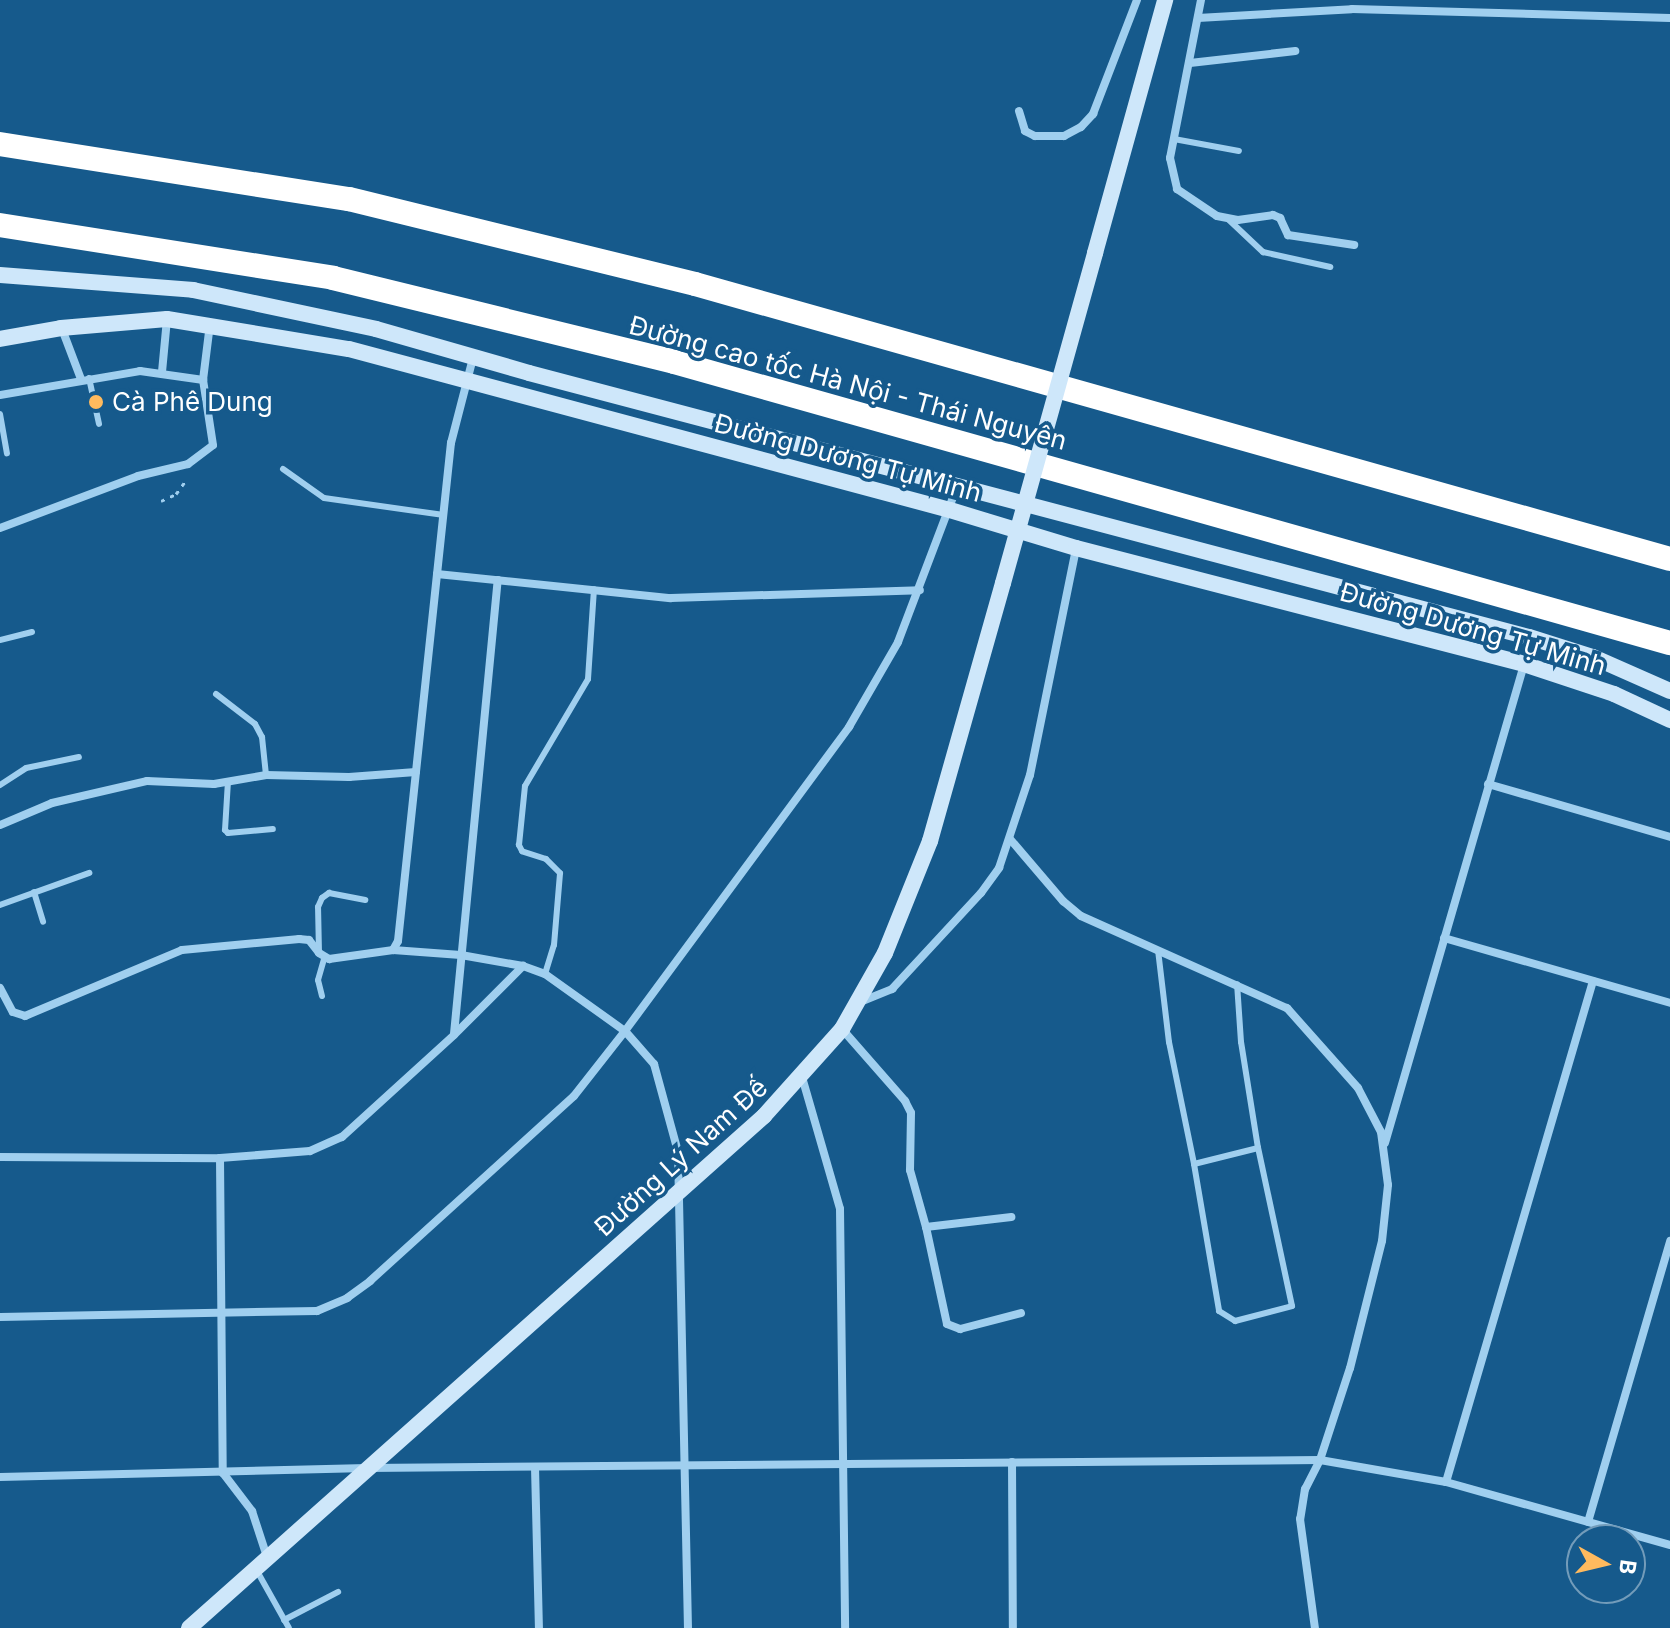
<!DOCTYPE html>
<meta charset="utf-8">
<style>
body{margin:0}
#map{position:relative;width:1670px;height:1628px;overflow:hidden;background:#165a8c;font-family:Inter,sans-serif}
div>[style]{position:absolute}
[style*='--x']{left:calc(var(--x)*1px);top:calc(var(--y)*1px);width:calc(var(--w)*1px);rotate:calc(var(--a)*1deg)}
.path>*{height:3px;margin-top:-1.5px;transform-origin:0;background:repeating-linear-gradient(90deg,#a0cfef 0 4px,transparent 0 10px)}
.lane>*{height:6px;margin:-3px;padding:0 3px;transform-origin:3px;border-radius:3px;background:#a0cfef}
.street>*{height:8px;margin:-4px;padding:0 4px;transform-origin:4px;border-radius:4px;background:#a0cfef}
.secondary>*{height:16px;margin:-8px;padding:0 8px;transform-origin:8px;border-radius:8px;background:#cee7fa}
.highway>*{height:24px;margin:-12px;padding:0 12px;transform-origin:12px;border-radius:12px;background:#fff}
.secondary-bridge>*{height:16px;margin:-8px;padding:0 8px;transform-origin:8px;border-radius:8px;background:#cee7fa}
.dots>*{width:22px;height:22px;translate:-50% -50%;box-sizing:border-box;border:4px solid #165a8c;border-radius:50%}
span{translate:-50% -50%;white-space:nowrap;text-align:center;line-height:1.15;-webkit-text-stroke:7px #165a8c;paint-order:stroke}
.street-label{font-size:26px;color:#fff}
.poi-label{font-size:26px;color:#fff}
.left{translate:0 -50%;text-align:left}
.north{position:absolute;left:1566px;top:1524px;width:80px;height:80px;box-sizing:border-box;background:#165a8c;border:2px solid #739cba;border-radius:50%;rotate:98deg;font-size:22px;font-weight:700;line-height:32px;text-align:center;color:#fff}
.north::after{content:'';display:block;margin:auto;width:28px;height:36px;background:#ffba5e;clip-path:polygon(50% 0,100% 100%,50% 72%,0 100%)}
</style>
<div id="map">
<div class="path">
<i style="--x:161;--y:501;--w:17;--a:-25"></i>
<i style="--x:176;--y:494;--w:19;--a:-54"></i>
</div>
<div class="lane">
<i style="--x:1174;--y:139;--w:66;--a:10.5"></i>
<i style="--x:1229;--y:220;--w:47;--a:43.3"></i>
<i style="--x:1263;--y:252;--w:69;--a:12.6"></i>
<i style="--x:89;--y:378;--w:47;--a:77.7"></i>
<i style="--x:0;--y:414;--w:40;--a:80"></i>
<i style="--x:283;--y:469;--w:50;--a:35.3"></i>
<i style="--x:324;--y:498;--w:121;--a:8.1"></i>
<i style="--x:0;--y:640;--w:33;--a:-14"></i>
<i style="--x:216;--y:694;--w:49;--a:37.6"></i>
<i style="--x:255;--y:724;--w:15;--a:62"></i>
<i style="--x:262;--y:737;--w:38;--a:84"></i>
<i style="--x:228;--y:781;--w:49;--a:93.5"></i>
<i style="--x:225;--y:830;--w:4;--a:45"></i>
<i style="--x:228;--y:833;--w:45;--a:-5.1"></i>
<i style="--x:0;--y:785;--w:31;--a:-33"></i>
<i style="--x:26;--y:768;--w:54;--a:-11.7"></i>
<i style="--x:34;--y:892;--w:31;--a:73"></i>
<i style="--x:0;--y:905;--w:95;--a:-19.8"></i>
<i style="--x:1158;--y:950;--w:93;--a:83.2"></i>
<i style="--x:1169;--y:1042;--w:125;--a:78.4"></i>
<i style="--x:1194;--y:1164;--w:66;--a:-14"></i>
<i style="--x:319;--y:953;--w:46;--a:-91.2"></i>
<i style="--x:318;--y:907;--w:10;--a:-66"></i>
<i style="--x:322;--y:898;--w:9;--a:-36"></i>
<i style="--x:329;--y:893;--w:37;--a:11"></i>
<i style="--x:545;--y:974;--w:30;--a:-73"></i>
<i style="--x:554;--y:945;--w:72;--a:-85.2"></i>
<i style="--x:560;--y:873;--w:20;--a:-135"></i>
<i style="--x:546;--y:859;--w:25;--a:-162"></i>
<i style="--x:522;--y:851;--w:7;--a:-117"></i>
<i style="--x:519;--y:845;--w:59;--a:-84.2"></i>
<i style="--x:525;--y:786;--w:124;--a:-59.5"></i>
<i style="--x:588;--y:679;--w:90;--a:-86.2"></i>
<i style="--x:322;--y:996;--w:16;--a:-104"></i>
<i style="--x:318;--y:980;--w:25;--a:-74"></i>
<i style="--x:1194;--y:1164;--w:149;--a:80.3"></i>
<i style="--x:1219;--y:1311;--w:19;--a:32"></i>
<i style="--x:1235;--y:1321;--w:59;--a:-14.7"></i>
<i style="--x:1292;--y:1306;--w:162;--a:-102.1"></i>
<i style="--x:1258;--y:1148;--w:107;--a:-99.1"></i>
<i style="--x:1241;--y:1042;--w:58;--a:-93.9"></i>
<i style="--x:257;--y:1571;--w:65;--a:60.7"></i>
<i style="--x:284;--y:1620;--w:61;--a:-27.4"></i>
</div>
<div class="street">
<i style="--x:1201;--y:0;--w:161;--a:101.1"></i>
<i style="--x:1170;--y:158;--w:32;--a:77"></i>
<i style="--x:1177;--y:189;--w:48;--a:34"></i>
<i style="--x:1217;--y:216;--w:21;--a:11"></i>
<i style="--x:1238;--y:220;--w:35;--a:-8"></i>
<i style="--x:1273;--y:215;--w:8;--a:23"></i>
<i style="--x:1280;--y:218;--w:19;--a:65"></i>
<i style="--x:1288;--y:235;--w:67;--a:8.6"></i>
<i style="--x:1198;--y:18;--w:154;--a:-3.3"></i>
<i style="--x:1352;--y:9;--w:318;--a:1.6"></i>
<i style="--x:1190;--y:63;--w:106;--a:-6.5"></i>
<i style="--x:1019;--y:111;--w:21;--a:73"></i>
<i style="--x:1025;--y:131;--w:11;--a:27"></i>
<i style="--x:1035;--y:136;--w:29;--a:0"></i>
<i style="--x:1064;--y:136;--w:19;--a:-28"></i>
<i style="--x:1081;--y:127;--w:18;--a:-47"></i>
<i style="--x:1093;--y:114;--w:122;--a:-68.9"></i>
<i style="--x:62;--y:329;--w:53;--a:69.2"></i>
<i style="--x:162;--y:372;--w:53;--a:-84.6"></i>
<i style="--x:0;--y:395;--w:142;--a:-9.7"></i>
<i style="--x:140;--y:371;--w:64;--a:8.1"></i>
<i style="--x:0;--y:528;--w:147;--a:-20.6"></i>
<i style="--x:138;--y:476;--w:51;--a:-13.5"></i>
<i style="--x:188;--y:464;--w:31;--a:-37"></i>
<i style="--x:213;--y:445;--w:66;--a:-98.7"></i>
<i style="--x:203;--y:380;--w:56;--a:-82.9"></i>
<i style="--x:437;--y:574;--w:235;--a:5.9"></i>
<i style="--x:671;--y:598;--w:249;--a:-1.8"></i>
<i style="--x:1488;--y:784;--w:190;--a:16.2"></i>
<i style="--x:0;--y:825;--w:56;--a:-22.9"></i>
<i style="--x:52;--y:803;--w:98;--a:-13"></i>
<i style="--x:147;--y:781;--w:67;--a:2.6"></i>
<i style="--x:214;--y:784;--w:53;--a:-9.8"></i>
<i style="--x:266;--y:775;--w:83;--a:1.4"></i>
<i style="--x:349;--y:777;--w:67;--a:-4.3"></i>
<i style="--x:1010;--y:839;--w:82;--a:49.5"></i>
<i style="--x:1063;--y:901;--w:23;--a:40"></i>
<i style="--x:1081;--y:916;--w:226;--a:24.1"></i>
<i style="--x:1287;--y:1008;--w:107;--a:48.4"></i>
<i style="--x:1358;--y:1088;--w:50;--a:62.4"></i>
<i style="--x:1381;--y:1132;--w:53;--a:82.5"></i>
<i style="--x:1388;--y:1185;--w:56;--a:96.1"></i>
<i style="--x:1382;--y:1241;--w:131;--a:104.1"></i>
<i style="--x:1350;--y:1368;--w:97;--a:108.1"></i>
<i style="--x:1320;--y:1460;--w:33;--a:117"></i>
<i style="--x:1305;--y:1489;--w:30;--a:99"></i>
<i style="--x:1300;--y:1519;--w:110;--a:82.2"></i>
<i style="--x:1444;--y:938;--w:235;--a:16"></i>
<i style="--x:393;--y:950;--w:68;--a:4.2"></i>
<i style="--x:461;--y:955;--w:63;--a:10.1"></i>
<i style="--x:523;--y:966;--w:23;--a:20"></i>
<i style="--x:545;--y:974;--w:98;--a:35.5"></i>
<i style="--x:625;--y:1031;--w:44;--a:48.7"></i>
<i style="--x:654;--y:1064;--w:91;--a:74.7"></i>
<i style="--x:678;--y:1152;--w:476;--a:88.8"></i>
<i style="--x:0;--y:988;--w:27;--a:62"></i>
<i style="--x:13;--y:1012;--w:13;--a:18"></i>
<i style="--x:25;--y:1016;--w:170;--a:-22.8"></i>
<i style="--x:182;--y:950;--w:118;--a:-5.4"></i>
<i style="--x:299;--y:939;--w:10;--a:6"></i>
<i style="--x:309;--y:940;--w:16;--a:52"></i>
<i style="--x:319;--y:953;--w:12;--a:31"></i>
<i style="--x:329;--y:959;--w:65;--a:-8"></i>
<i style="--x:393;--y:950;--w:10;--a:-61"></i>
<i style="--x:398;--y:941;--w:501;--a:-83.93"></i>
<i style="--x:451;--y:443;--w:88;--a:-75.5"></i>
<i style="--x:860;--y:1002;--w:35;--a:-22"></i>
<i style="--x:892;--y:989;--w:131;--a:-47.2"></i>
<i style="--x:981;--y:893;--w:31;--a:-54"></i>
<i style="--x:999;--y:868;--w:98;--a:-71.6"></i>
<i style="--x:1030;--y:775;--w:232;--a:-78.5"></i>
<i style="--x:842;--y:1029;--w:96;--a:48.8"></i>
<i style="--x:905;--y:1101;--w:13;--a:63"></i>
<i style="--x:911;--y:1113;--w:57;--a:91"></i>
<i style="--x:910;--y:1170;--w:59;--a:74.3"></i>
<i style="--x:926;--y:1227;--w:86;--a:-6.7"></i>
<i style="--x:454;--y:1034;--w:456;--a:-84.5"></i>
<i style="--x:802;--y:1077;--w:137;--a:73.9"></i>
<i style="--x:840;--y:1209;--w:419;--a:89.3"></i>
<i style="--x:1385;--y:1143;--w:499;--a:-73.8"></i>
<i style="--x:0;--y:1157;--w:220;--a:0.3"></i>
<i style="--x:220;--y:1158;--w:90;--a:-4.4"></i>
<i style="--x:310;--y:1151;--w:35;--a:-24"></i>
<i style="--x:342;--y:1137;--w:151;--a:-42.3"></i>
<i style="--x:454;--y:1035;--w:98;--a:-45"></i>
<i style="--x:220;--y:1158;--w:315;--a:89.5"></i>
<i style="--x:223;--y:1473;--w:48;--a:52.7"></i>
<i style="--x:252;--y:1511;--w:48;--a:71.9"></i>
<i style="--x:926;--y:1227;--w:99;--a:77.8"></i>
<i style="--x:947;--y:1324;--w:14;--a:21"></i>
<i style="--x:960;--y:1329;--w:63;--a:-14.7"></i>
<i style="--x:0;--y:1317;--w:317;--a:-1.1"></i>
<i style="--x:317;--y:1311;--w:33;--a:-23"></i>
<i style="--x:347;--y:1298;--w:29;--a:-36"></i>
<i style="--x:370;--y:1281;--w:275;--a:-42.2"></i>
<i style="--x:574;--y:1096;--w:83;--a:-51.9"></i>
<i style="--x:625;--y:1031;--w:378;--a:-53.6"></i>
<i style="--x:849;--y:727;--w:98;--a:-60"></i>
<i style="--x:898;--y:642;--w:166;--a:-69.2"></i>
<i style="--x:1012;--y:1462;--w:166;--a:89.7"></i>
<i style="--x:535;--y:1467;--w:161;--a:88.6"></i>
<i style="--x:0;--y:1477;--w:367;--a:-1.4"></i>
<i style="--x:367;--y:1468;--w:953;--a:-0.48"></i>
<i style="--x:1320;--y:1460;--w:128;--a:9.9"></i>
<i style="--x:1446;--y:1482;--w:233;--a:15.7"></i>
<i style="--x:1446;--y:1482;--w:522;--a:-73.65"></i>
<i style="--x:1588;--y:1522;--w:293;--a:-73.7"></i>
</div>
<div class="secondary">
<i style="--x:1095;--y:253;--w:263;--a:-74.5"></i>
<i style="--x:0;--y:275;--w:194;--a:4.4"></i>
<i style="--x:193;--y:290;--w:187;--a:12"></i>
<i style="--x:376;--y:329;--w:159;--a:16"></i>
<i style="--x:529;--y:373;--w:1034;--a:14.79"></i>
<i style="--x:1529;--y:637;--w:67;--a:17.4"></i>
<i style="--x:1593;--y:657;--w:84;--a:23.8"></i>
<i style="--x:0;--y:339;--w:62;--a:-10.2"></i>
<i style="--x:61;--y:328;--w:106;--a:-4.9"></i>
<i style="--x:167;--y:319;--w:184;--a:9.4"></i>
<i style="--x:349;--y:349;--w:622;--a:15"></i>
<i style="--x:950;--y:510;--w:132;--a:16.8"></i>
<i style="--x:1076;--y:548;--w:463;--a:14.5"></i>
<i style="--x:1524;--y:664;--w:95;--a:18.4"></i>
<i style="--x:1614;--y:694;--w:62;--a:24.9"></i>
<i style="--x:189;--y:1628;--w:770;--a:-41.68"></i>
<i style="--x:764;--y:1116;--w:117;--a:-48.1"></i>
<i style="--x:842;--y:1029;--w:87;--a:-60.5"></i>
<i style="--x:885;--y:953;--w:121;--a:-68.1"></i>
<i style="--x:930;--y:841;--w:268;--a:-74.2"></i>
</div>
<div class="highway">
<i style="--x:0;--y:144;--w:353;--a:9"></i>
<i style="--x:349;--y:199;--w:356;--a:13.8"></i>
<i style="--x:695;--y:284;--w:1013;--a:15.75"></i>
<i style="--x:0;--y:225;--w:337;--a:9"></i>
<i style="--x:333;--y:278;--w:351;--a:13.8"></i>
<i style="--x:674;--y:362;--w:1035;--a:15.76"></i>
</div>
<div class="secondary-bridge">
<i style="--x:1003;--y:583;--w:343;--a:-74.4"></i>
</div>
<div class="dots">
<i style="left:96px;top:402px;background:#ffba5e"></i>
</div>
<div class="street-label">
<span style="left:848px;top:383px;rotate:15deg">Đường cao tốc Hà Nội - Thái Nguyên</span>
<span style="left:848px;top:458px;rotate:15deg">Đường Dương Tự Minh</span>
<span style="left:1473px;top:629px;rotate:16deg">Đường Dương Tự Minh</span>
<span style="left:681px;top:1157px;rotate:-42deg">Đường Lý Nam Đế</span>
</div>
<div class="poi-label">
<span class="left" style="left:112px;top:402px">Cà Phê Dung</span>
</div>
<div class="north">B</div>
</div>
